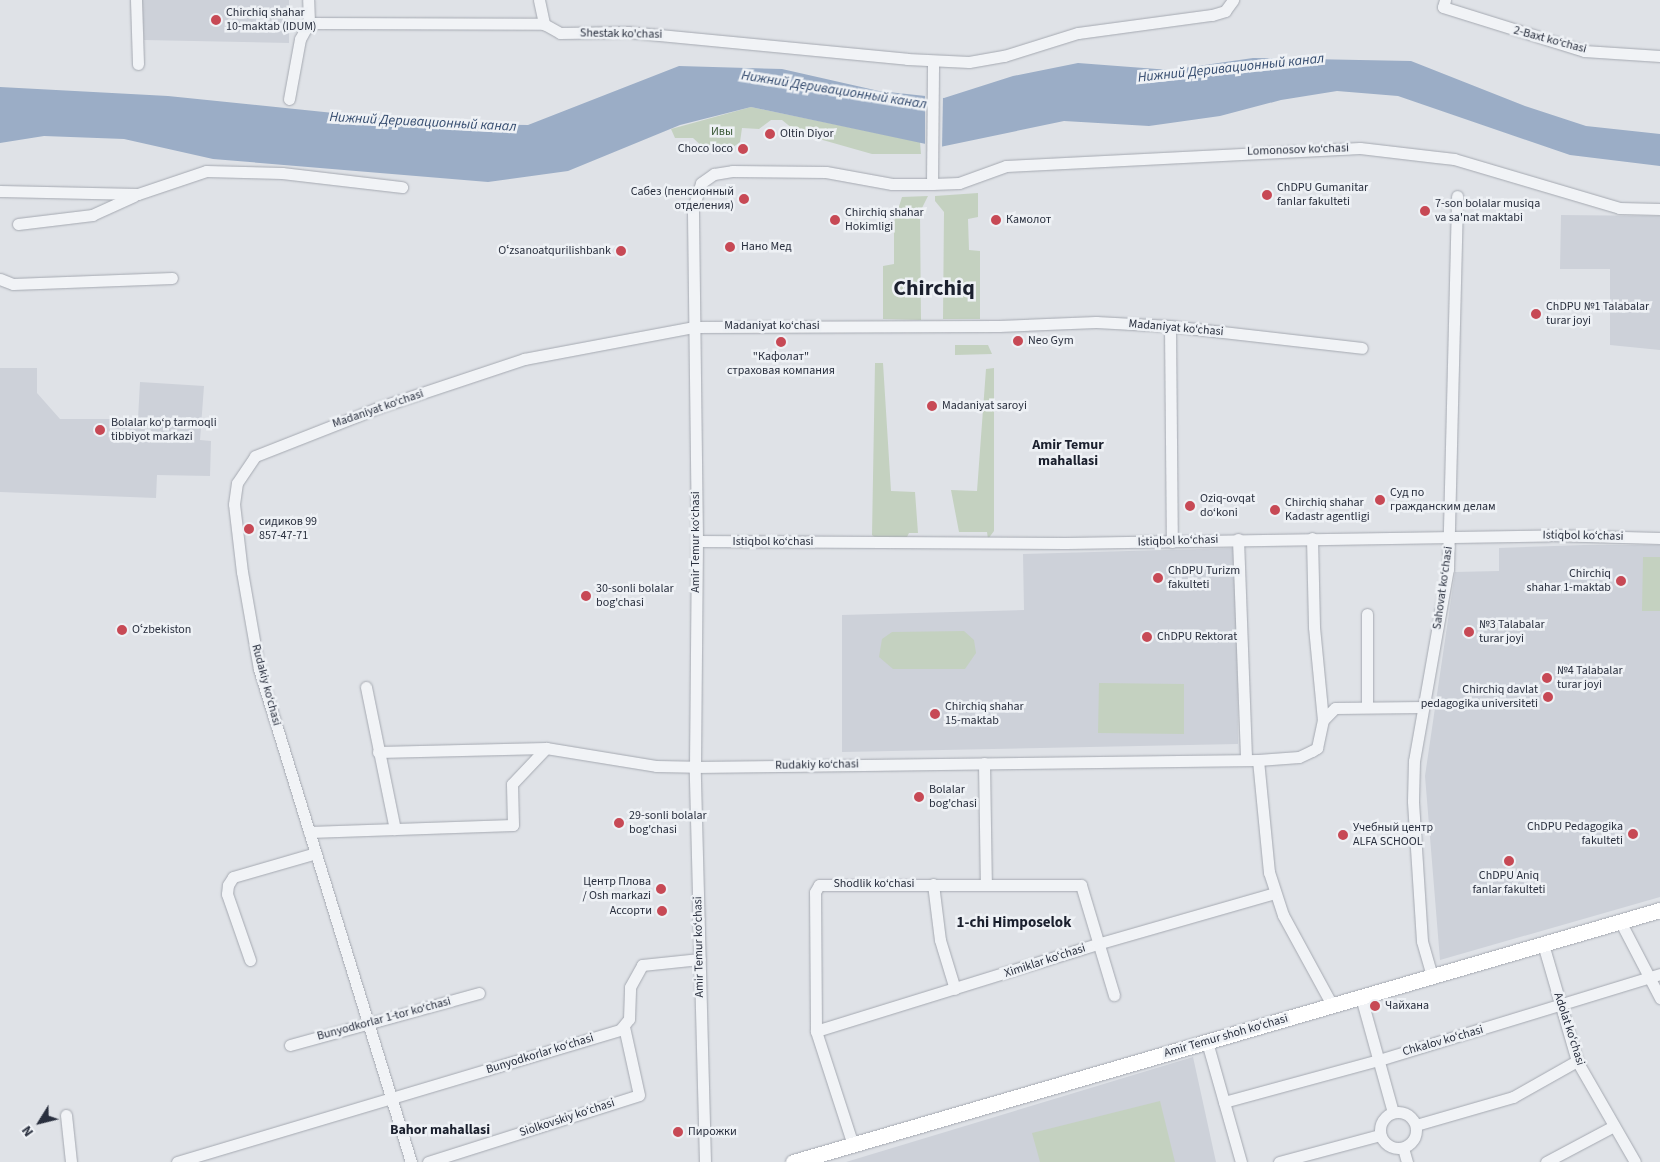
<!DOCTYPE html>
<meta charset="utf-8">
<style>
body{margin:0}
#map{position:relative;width:1660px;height:1162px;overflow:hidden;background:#dfe2e7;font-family:"Source Sans 3",sans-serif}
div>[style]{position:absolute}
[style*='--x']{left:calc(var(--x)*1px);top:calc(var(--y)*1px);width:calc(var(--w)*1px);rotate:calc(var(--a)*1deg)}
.built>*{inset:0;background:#cdd1d9}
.green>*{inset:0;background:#c4d1c0}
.water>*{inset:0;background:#9badc6}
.pier>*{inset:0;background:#dfe2e7}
.roads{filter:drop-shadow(0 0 1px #a5a9b1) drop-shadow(0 0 1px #a5a9b1)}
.minor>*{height:11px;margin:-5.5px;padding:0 5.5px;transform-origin:5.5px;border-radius:5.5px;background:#f1f3f6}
.minor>.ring{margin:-5.5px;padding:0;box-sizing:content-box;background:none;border:11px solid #f1f3f6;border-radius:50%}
.major>*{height:15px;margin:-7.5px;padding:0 7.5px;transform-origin:7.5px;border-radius:7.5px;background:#fff}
.dots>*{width:14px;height:14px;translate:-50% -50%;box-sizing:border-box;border:2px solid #eef1f5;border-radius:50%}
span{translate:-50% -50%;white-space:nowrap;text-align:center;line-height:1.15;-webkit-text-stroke:5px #eef1f5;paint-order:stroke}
.poi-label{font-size:12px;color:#292f3e}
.left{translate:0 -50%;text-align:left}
.right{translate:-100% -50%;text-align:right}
.street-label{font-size:12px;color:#292f3e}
.park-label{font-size:12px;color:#3b5937}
.water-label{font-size:14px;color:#354c6f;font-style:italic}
.neighbourhood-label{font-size:14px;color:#1b202e;font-weight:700}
.quarter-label{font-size:15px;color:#1b202e;font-weight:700}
.town-label{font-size:22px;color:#1b202e;font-weight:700}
.north{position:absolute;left:15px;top:1097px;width:50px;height:50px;-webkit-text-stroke:4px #eef1f5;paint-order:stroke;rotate:234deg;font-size:14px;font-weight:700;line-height:20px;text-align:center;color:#292f3e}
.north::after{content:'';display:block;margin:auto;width:18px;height:22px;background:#292f3e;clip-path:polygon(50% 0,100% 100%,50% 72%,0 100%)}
</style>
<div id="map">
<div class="built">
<i style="clip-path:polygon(142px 0,289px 0,289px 43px,144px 40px)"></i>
<i style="clip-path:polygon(1561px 215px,1660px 216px,1660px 350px,1610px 345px,1610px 269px,1560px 269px)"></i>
<i style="clip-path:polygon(0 368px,37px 368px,37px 393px,60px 419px,138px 419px,140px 382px,204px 386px,200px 440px,211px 441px,210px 476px,157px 475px,156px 498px,0 492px)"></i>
<i style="clip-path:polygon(1584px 545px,1660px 545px,1660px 897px,1440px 960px,1425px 776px,1455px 572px,1499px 571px,1499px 548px)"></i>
<i style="clip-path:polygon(1237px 548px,1238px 744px,842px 752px,842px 615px,1024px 610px,1023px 554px)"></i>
<i style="clip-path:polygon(1193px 1057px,1216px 1162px,846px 1162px)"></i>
</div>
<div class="green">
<i style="clip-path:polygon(751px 107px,920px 142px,921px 154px,872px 154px,798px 133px,782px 120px,771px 120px,759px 129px,742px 128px,740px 142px,732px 148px,706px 150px,693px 138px,675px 138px,671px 129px)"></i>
<i style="clip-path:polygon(978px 193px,978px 217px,968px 219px,969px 250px,980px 251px,980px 319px,943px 319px,944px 212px,935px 201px,935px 196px)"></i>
<i style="clip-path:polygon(928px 196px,920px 212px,921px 320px,883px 319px,883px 266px,894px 264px,894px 222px,902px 197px)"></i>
<i style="clip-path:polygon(955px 345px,988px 345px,992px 354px,955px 355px)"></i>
<i style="clip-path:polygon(875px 363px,883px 363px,891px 491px,915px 492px,918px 533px,909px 533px,907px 537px,876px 539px,872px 535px)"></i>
<i style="clip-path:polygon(994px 368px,994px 531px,988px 539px,987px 532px,959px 532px,951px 490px,977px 491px,986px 369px)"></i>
<i style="clip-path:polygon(1643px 557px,1660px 557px,1660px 611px,1642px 611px)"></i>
<i style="clip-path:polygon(964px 631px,974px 640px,976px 653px,965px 669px,893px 669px,879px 657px,882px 639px,892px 632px)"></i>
<i style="clip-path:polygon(1099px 683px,1184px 684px,1184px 734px,1098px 733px)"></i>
<i style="clip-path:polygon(1160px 1101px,1175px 1162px,1040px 1162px,1032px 1133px)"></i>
</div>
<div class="water">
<i style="clip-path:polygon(1253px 58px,1411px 61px,1525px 106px,1586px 126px,1660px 134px,1660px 166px,1570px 155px,1398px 96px,1337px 91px,1281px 100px,1220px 116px,1149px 126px,1064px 121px,940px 147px,751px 107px,680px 125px,568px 171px,488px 182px,213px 159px,124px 139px,44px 136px,0 143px,0 87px,168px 96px,440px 124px,528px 125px,679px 66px,782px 69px,879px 91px,944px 98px,1013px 76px,1078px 63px,1170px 70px)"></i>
</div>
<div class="pier">
<i style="clip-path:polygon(925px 93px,943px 95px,942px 149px,925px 146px)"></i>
</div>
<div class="roads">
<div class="minor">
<i style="--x:136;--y:0;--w:64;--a:88.2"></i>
<i style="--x:539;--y:0;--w:25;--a:78"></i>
<i style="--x:1445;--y:0;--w:7;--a:106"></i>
<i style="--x:1443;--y:7;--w:148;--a:17.3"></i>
<i style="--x:1584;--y:51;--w:76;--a:3.8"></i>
<i style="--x:309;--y:23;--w:235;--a:0.2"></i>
<i style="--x:544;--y:24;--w:18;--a:29"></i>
<i style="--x:560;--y:33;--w:68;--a:-0.8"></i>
<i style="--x:628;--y:32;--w:280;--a:5.5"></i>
<i style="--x:907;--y:59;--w:62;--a:2.8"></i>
<i style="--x:969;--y:62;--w:36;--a:-10"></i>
<i style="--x:1004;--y:56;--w:77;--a:-17.3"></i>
<i style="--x:1078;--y:33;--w:135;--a:-7.7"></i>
<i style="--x:1212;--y:15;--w:14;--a:-17"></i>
<i style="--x:1225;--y:11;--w:14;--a:-54"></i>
<i style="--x:289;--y:99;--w:61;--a:-79.6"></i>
<i style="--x:300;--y:39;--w:18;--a:-61"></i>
<i style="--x:309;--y:23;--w:23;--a:-92"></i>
<i style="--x:932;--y:184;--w:27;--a:-2"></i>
<i style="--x:959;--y:183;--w:50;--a:-19.9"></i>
<i style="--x:1006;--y:166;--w:354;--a:-2.9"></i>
<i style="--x:1360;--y:148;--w:95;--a:6.7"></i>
<i style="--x:1454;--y:159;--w:172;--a:16.5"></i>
<i style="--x:1619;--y:208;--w:41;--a:1.4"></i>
<i style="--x:0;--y:191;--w:138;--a:1.2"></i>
<i style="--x:138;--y:194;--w:72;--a:-18.7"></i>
<i style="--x:206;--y:171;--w:76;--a:1.5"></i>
<i style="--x:282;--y:173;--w:121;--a:6.7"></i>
<i style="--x:18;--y:224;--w:75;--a:-6.9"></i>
<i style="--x:92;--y:215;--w:46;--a:-24.3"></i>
<i style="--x:0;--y:279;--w:14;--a:21"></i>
<i style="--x:13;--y:284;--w:159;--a:-2.2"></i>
<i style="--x:1170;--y:326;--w:216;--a:89.5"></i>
<i style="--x:1312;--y:538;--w:89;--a:88.7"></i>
<i style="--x:1314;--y:627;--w:93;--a:84.5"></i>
<i style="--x:1238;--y:539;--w:221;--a:87.9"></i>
<i style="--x:697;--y:541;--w:369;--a:0.3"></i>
<i style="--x:1066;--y:543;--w:483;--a:-0.9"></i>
<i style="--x:1549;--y:535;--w:111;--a:1.5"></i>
<i style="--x:1367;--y:614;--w:93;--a:90"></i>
<i style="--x:366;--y:687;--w:145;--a:78.5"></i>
<i style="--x:378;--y:752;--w:168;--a:-1.4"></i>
<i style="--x:546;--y:748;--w:111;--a:9.3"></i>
<i style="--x:656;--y:766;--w:39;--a:1"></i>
<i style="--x:695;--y:767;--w:563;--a:-0.71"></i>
<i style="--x:1258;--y:760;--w:41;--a:-4.2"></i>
<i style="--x:1299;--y:757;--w:14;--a:-25"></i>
<i style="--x:1312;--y:751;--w:6;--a:-31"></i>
<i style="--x:1317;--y:748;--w:29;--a:-78"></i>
<i style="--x:1323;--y:720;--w:17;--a:-45"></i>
<i style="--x:1335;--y:708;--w:88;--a:-0.7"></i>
<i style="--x:1258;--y:760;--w:113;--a:84.4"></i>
<i style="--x:1269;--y:872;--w:45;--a:72"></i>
<i style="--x:1283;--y:915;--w:102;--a:61.4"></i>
<i style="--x:984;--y:763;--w:121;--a:89.1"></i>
<i style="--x:309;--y:832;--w:204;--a:-2"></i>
<i style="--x:513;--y:825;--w:41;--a:-91.4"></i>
<i style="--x:512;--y:784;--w:50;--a:-46.6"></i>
<i style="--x:933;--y:884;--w:56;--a:82.9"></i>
<i style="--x:940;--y:940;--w:51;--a:73"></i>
<i style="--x:1620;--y:921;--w:87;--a:62.5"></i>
<i style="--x:1543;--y:944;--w:122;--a:73.8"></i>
<i style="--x:1577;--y:1061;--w:116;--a:60.1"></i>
<i style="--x:250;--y:960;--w:70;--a:-109.2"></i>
<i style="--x:227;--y:894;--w:9;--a:-84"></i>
<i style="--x:228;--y:885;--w:9;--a:-58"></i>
<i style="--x:233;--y:877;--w:86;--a:-16.1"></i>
<i style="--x:1432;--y:976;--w:36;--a:-106"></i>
<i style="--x:1422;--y:941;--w:140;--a:-93.7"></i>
<i style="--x:1413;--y:801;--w:40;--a:-88.6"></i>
<i style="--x:1414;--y:761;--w:195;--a:-80"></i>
<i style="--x:1448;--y:569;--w:373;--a:-88.6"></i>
<i style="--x:1361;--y:997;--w:119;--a:74.5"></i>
<i style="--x:816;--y:1031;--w:294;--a:-17.2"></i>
<i style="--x:1097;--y:944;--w:185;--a:-16"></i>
<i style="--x:1207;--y:1042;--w:125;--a:74.2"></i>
<i style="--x:290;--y:1045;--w:196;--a:-15.4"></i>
<i style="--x:1224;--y:1102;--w:161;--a:-15.2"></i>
<i style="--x:1379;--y:1060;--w:294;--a:-17"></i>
<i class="ring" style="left:1380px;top:1112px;width:25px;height:25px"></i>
<i style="--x:66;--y:1115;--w:47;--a:83.9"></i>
<i style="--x:1416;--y:1125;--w:101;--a:-16.1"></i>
<i style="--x:1513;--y:1097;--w:73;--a:-29.4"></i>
<i style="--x:853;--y:1145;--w:120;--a:-108"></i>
<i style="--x:816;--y:1031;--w:139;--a:-90.4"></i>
<i style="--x:815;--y:892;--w:8;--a:-60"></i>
<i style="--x:819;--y:885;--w:262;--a:0"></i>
<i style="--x:1081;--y:885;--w:115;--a:73.3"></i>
<i style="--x:1403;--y:1148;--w:15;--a:74"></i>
<i style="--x:177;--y:1162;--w:462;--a:-16.6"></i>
<i style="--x:620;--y:1030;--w:14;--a:-51"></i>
<i style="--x:629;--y:1019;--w:32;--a:-88"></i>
<i style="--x:630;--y:987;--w:25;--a:-61"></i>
<i style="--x:642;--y:965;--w:58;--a:-5.9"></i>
<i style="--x:411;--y:1162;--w:516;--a:-107.14"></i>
<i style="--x:259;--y:669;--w:98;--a:-99.9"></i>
<i style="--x:242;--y:572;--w:68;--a:-96.7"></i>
<i style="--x:234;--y:504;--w:21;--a:-82"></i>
<i style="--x:237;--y:483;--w:32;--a:-56"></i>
<i style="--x:255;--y:456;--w:134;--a:-21.4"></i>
<i style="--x:380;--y:407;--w:152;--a:-18.4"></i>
<i style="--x:524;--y:359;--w:172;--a:-10.7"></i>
<i style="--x:693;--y:327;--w:306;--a:-0.2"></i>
<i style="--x:999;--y:326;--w:97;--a:-2.4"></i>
<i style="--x:1096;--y:322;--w:74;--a:3.1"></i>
<i style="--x:1170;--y:326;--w:193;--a:6.5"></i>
<i style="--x:428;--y:1162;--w:221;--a:-17.6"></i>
<i style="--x:639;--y:1095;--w:70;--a:-102.4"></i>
<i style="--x:705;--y:1162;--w:395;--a:-91.5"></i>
<i style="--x:695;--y:767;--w:226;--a:-89.5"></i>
<i style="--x:697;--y:541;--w:333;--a:-90.7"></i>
<i style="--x:693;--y:208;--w:26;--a:-72"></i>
<i style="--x:701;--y:183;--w:16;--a:-35"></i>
<i style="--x:714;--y:174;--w:18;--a:-9"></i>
<i style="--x:732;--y:171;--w:94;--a:0.6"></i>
<i style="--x:826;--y:172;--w:67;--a:10.3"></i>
<i style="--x:892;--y:184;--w:40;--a:0"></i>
<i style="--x:932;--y:184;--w:122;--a:-89.5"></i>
<i style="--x:1279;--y:1162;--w:105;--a:-15"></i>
<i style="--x:1546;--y:1162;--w:77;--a:-27.9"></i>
</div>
<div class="major">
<i style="--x:793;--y:1162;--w:903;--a:-16.21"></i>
</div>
</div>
<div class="dots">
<i style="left:216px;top:20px;background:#c74955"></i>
<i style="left:770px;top:134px;background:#c74955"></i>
<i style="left:743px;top:149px;background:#c74955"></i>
<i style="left:1267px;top:195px;background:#c74955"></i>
<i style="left:744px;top:199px;background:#c74955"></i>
<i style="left:1425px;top:211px;background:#c74955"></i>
<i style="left:835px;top:220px;background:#c74955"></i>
<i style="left:996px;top:220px;background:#c74955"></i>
<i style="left:730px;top:247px;background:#c74955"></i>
<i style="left:621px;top:251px;background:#c74955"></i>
<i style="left:1536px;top:314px;background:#c74955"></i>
<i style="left:1018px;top:341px;background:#c74955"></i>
<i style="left:781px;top:342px;background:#c74955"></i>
<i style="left:932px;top:406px;background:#c74955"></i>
<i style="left:100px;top:430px;background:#c74955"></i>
<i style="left:1380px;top:500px;background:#c74955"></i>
<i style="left:1190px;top:506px;background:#c74955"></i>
<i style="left:1275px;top:510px;background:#c74955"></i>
<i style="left:249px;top:529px;background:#c74955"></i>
<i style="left:1158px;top:578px;background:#c74955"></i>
<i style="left:1621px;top:581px;background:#c74955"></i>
<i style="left:586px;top:596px;background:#c74955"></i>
<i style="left:122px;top:630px;background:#c74955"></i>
<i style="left:1469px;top:632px;background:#c74955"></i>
<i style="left:1147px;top:637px;background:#c74955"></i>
<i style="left:1547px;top:678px;background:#c74955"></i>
<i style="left:1548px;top:697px;background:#c74955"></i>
<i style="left:935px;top:714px;background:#c74955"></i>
<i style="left:919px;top:797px;background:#c74955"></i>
<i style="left:619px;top:823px;background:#c74955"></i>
<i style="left:1633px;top:834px;background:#c74955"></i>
<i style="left:1343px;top:835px;background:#c74955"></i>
<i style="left:1509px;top:861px;background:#c74955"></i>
<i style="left:661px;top:889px;background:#c74955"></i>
<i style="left:662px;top:911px;background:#c74955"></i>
<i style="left:1375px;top:1006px;background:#c74955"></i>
<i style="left:678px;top:1132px;background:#c74955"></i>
</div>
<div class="poi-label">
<span class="left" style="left:226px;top:20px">Chirchiq shahar<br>10-maktab (IDUM)</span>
<span class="left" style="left:780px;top:134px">Oltin Diyor</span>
<span class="right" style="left:733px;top:149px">Choco loco</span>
<span class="left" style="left:1277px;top:195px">ChDPU Gumanitar<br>fanlar fakulteti</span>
<span class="right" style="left:734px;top:199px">Сабез (пенсионный<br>отделения)</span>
<span class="left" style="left:1435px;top:211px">7-son bolalar musiqa<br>va sa'nat maktabi</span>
<span class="left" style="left:845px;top:220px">Chirchiq shahar<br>Hokimligi</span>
<span class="left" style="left:1006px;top:220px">Камолот</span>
<span class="left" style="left:741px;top:247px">Нано Мед</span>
<span class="right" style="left:611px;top:251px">Oʻzsanoatqurilishbank</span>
<span class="left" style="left:1546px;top:314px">ChDPU №1 Talabalar<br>turar joyi</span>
<span class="left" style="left:1028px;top:341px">Neo Gym</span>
<span style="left:781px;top:364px">"Кафолат"<br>страховая компания</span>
<span class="left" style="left:942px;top:406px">Madaniyat saroyi</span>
<span class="left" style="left:111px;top:430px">Bolalar ko‘p tarmoqli<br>tibbiyot markazi</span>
<span class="left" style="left:1390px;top:500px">Суд по<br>гражданским делам</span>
<span class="left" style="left:1200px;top:506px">Oziq-ovqat<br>do‘koni</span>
<span class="left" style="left:1285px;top:510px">Chirchiq shahar<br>Kadastr agentligi</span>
<span class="left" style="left:259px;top:529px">сидиков 99<br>857-47-71</span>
<span class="left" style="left:1168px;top:578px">ChDPU Turizm<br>fakulteti</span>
<span class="right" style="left:1611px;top:581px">Chirchiq<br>shahar 1-maktab</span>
<span class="left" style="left:596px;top:596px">30-sonli bolalar<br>bog'chasi</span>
<span class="left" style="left:1479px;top:632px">№3 Talabalar<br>turar joyi</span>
<span class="left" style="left:132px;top:630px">Oʻzbekiston</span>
<span class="left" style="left:1157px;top:637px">ChDPU Rektorat</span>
<span class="left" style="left:1557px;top:678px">№4 Talabalar<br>turar joyi</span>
<span class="right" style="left:1538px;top:697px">Chirchiq davlat<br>pedagogika universiteti</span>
<span class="left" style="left:945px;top:714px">Chirchiq shahar<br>15-maktab</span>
<span class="left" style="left:929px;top:797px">Bolalar<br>bog'chasi</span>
<span class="left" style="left:629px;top:823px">29-sonli bolalar<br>bog'chasi</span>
<span class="right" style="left:1623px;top:834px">ChDPU Pedagogika<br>fakulteti</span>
<span class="left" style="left:1353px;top:835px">Учебный центр<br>ALFA SCHOOL</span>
<span style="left:1509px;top:883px">ChDPU Aniq<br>fanlar fakulteti</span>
<span class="right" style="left:651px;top:889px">Центр Плова<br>/ Osh markazi</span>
<span class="right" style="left:652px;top:911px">Ассорти</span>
<span class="left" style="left:1385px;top:1006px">Чайхана</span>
<span class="left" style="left:688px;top:1132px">Пирожки</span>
</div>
<div class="street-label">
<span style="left:621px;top:34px;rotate:1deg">Shestak ko'chasi</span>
<span style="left:1550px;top:40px;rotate:15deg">2-Baxt ko‘chasi</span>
<span style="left:1298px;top:150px;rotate:-2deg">Lomonosov ko‘chasi</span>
<span style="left:772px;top:326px">Madaniyat ko‘chasi</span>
<span style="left:1176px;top:328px;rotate:5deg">Madaniyat ko‘chasi</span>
<span style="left:378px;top:409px;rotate:-19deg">Madaniyat ko‘chasi</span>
<span style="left:1583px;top:536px;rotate:1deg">Istiqbol ko‘chasi</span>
<span style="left:1178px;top:541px;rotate:-2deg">Istiqbol ko‘chasi</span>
<span style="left:696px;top:542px;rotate:-90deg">Amir Temur ko‘chasi</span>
<span style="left:773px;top:542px">Istiqbol ko‘chasi</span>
<span style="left:1443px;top:588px;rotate:-82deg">Sahovat ko‘chasi</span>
<span style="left:266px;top:685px;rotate:75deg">Rudakiy ko‘chasi</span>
<span style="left:817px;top:765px;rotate:-1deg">Rudakiy ko‘chasi</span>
<span style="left:874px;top:884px">Shodlik ko‘chasi</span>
<span style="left:699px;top:947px;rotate:-91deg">Amir Temur ko‘chasi</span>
<span style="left:1045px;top:961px;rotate:-18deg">Ximiklar ko‘chasi</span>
<span style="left:384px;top:1019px;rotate:-15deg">Bunyodkorlar 1-tor ko‘chasi</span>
<span style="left:1569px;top:1029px;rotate:72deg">Adolat ko‘chasi</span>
<span style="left:1226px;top:1036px;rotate:-16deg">Amir Temur shoh ko‘chasi</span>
<span style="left:1443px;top:1041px;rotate:-16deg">Chkalov ko‘chasi</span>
<span style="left:540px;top:1054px;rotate:-17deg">Bunyodkorlar ko‘chasi</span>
<span style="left:567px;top:1118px;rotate:-18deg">Siolkovskiy ko‘chasi</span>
</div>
<div class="park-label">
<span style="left:722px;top:132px">Ивы</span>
</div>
<div class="water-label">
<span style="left:1231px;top:68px;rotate:-6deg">Нижний Деривационный канал</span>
<span style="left:834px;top:90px;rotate:9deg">Нижний Деривационный канал</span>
<span style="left:423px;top:122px;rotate:3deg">Нижний Деривационный канал</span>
</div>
<div class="neighbourhood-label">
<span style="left:1068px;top:453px">Amir Temur<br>mahallasi</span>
<span style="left:440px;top:1130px">Bahor mahallasi</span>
</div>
<div class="quarter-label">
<span style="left:1014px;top:923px">1-chi Himposelok</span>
</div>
<div class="town-label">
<span style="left:934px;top:289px">Chirchiq</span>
</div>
<div class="north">N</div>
</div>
